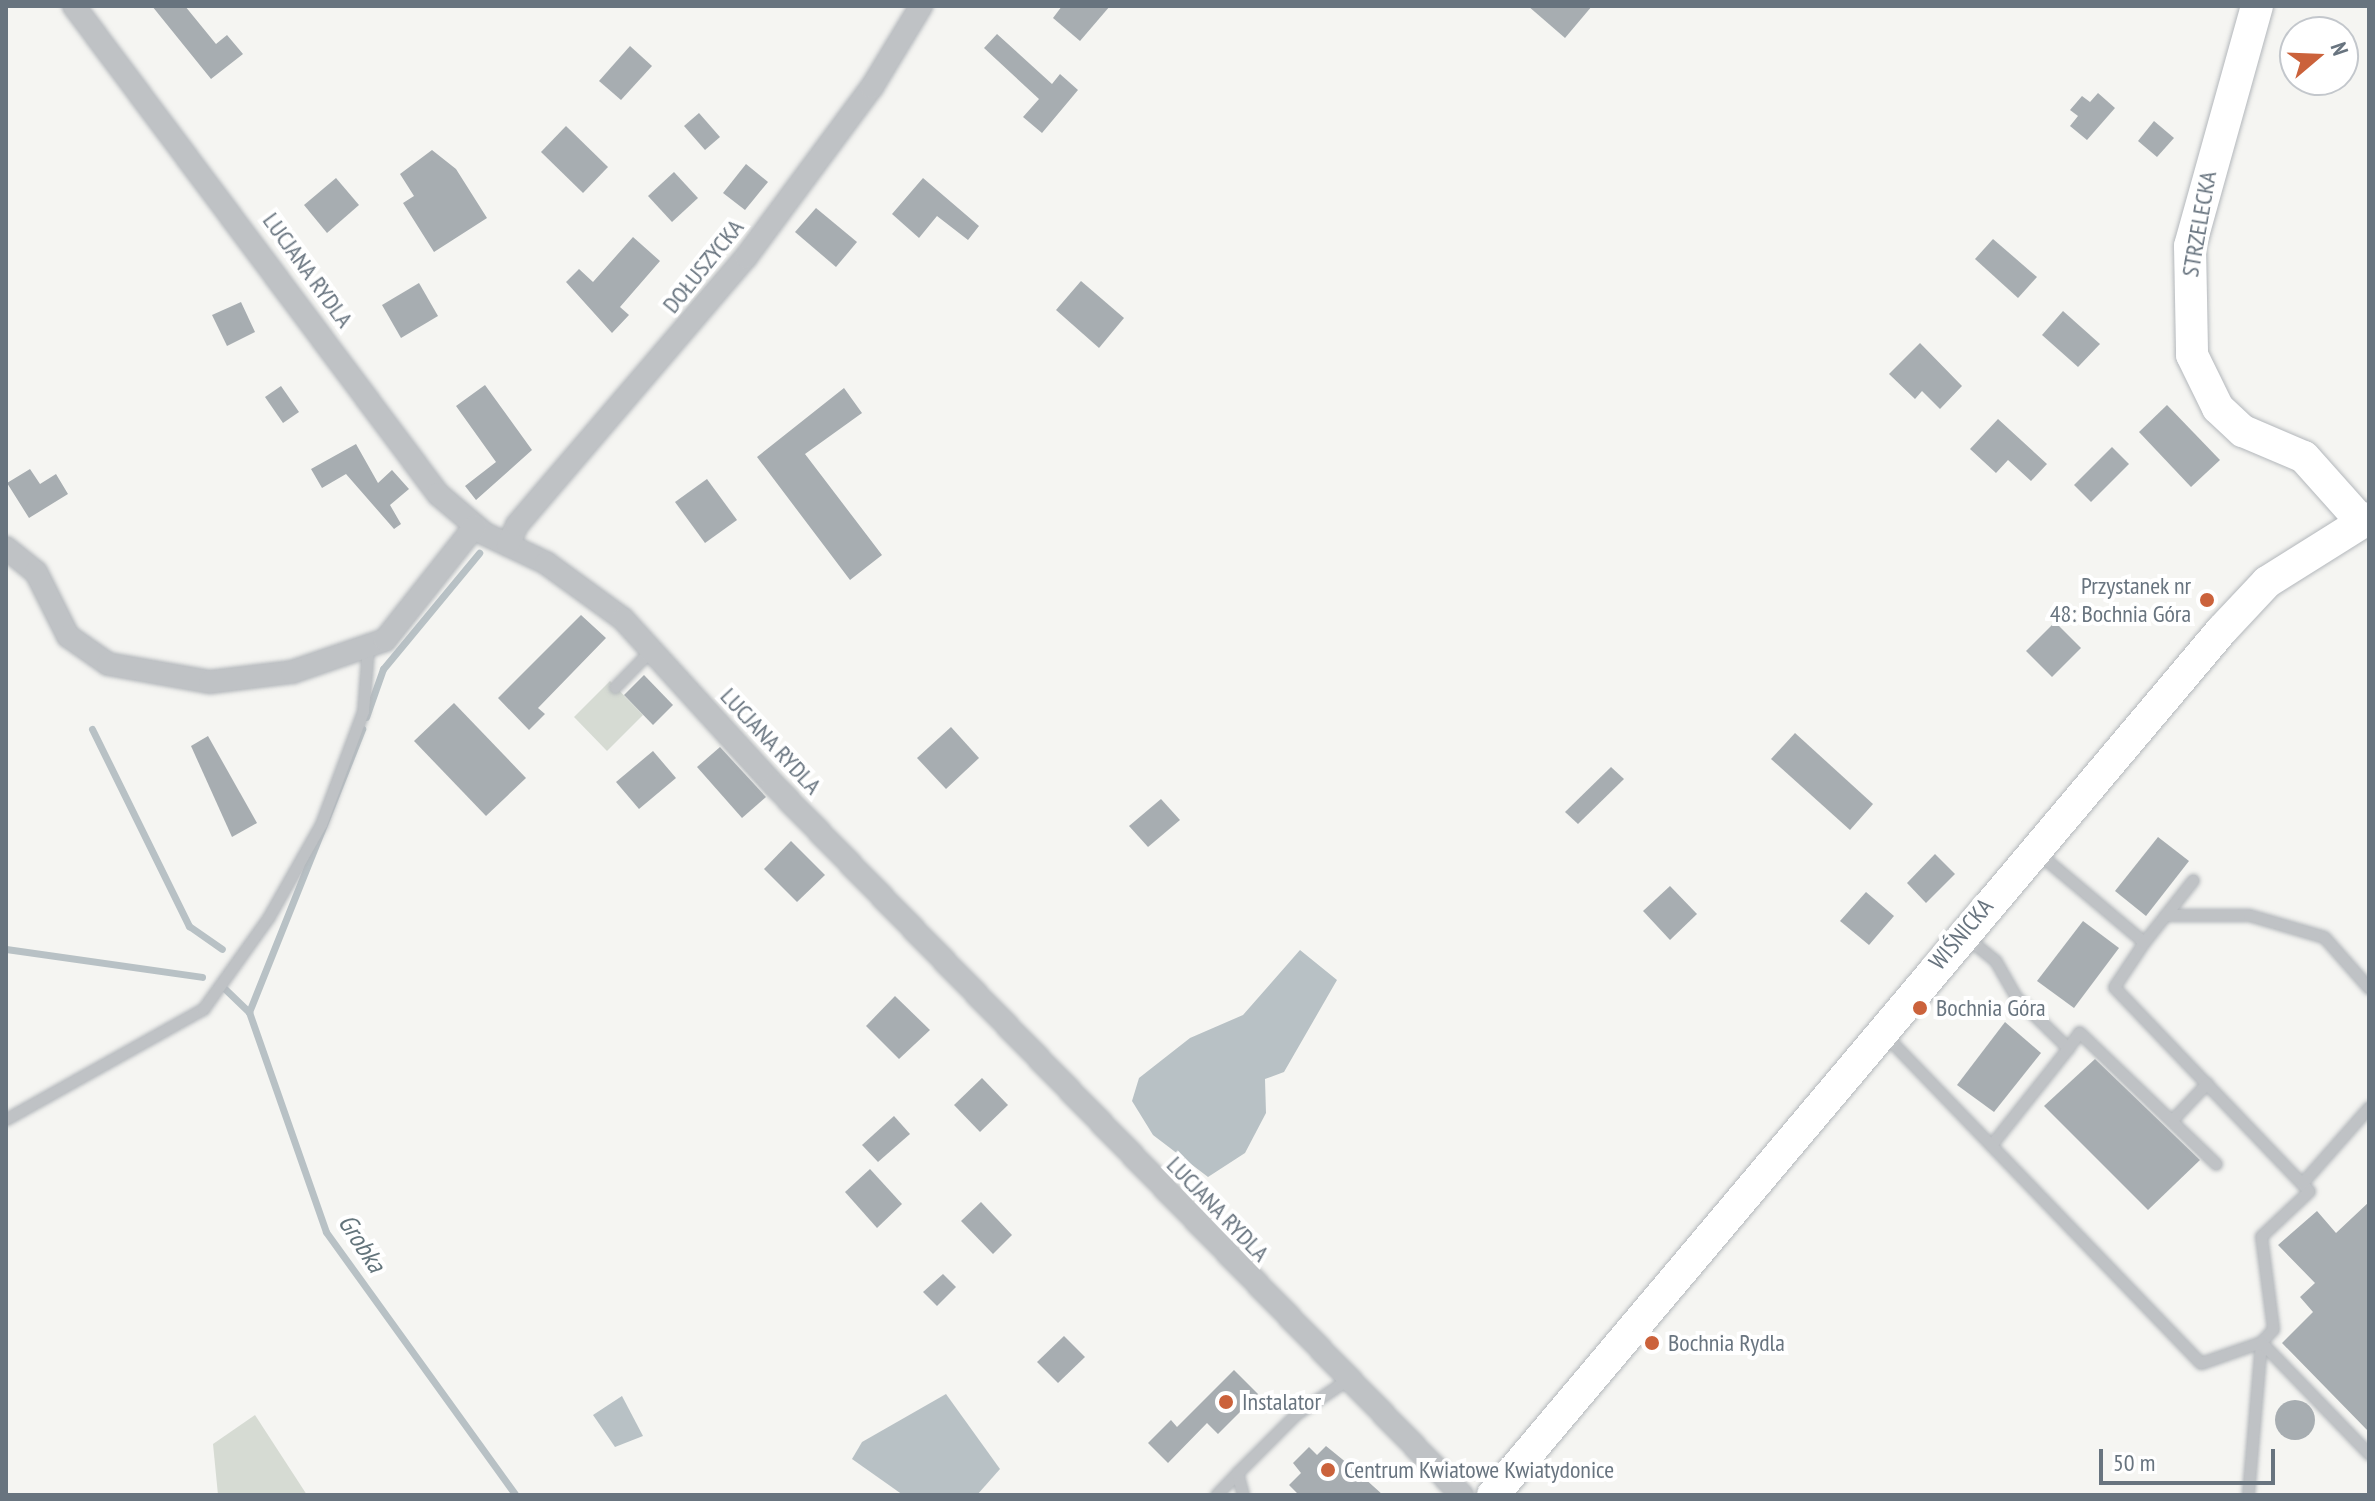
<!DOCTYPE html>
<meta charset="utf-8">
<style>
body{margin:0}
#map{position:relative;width:2375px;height:1501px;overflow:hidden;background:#f5f5f2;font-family:"PT Sans Narrow",sans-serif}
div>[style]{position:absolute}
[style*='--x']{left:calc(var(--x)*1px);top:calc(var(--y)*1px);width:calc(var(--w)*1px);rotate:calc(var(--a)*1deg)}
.green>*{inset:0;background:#d6dbd3}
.water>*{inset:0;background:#b8c1c5}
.stream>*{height:7px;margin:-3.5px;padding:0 3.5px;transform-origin:3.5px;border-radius:3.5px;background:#b8c1c5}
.building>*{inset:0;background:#a7adb1}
.round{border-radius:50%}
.roads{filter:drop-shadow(0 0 2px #b3b7bb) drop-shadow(0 0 2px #b3b7bb)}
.lane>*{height:11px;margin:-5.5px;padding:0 5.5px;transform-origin:5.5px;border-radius:5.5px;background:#bfc2c5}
.street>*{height:22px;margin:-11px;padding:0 11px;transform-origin:11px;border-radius:11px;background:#bfc2c5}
.secondary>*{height:32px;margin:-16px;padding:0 16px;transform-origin:16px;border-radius:16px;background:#fff}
.dots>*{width:22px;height:22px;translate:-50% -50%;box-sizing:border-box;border:4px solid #fff;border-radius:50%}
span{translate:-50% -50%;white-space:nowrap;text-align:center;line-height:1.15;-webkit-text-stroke:8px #fff;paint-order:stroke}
.street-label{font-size:24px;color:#68747f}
.poi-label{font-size:24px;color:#68747f}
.right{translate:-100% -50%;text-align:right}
.left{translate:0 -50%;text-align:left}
.water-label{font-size:26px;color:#63747b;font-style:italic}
.frame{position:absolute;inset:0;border:8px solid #68747f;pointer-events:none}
.north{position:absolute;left:2279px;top:16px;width:80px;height:80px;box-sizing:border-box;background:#fff;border:2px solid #c3c7cc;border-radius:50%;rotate:71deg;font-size:22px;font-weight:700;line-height:32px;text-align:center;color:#68747f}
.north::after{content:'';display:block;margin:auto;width:28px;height:36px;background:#cb623b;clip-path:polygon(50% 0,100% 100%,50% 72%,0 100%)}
.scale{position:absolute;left:2099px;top:1449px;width:176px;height:36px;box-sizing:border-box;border:4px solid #68747f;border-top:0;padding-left:10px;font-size:24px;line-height:28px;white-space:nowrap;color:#68747f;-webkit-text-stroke:6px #fff;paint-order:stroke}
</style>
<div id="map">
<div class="green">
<i style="clip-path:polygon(610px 681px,643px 715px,607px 751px,574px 717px)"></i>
<i style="clip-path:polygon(255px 1415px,307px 1495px,218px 1495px,213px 1444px)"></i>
</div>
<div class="water">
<i style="clip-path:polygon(1300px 950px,1337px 980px,1284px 1072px,1265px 1079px,1266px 1113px,1245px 1153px,1208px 1177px,1153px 1135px,1132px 1101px,1139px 1078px,1190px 1038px,1243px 1015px)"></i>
<i style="clip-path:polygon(946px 1394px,1000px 1469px,977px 1495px,903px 1495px,852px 1459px,862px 1442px)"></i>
<i style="clip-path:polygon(622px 1396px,643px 1436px,615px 1447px,593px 1415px)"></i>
</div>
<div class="stream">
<i style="--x:366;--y:717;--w:51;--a:-70.5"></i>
<i style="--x:383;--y:669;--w:151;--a:-50.4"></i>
<i style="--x:92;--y:729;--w:220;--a:63.8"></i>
<i style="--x:189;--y:926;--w:40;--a:34.9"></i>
<i style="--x:6;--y:949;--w:198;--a:8.1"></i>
<i style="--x:224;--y:988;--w:35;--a:44"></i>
<i style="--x:249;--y:1012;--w:233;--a:70.7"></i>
<i style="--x:326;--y:1232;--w:324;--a:54.2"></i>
<i style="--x:249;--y:1012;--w:305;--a:-68.2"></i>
</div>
<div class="building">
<i style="clip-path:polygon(152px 6px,185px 6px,216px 44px,227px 35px,243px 54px,211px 79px)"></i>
<i style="clip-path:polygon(1062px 6px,1110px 6px,1080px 41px,1053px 18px)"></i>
<i style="clip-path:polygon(1528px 6px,1592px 6px,1565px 38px)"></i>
<i style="clip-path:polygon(997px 34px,1052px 84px,1060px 74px,1078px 90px,1042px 133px,1023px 117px,1039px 99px,984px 48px)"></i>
<i style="clip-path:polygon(630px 46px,652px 66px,621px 100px,599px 81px)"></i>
<i style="clip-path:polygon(2098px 93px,2115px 108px,2087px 140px,2070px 126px,2078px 116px,2070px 110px,2082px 96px,2090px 102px)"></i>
<i style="clip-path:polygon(699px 113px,720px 137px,705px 150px,684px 126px)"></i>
<i style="clip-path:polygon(2154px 121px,2174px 138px,2157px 157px,2138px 141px)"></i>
<i style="clip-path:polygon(566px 126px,608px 167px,583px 193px,541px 152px)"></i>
<i style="clip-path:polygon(432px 150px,456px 169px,487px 218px,434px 252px,403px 203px,414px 196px,400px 174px)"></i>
<i style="clip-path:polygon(746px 164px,768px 182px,745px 210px,723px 193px)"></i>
<i style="clip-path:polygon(674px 172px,698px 198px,672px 222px,648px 196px)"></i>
<i style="clip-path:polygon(336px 178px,359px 205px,327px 233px,304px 205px)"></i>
<i style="clip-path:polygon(923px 178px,979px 226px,968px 240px,937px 216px,919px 238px,892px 214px)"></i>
<i style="clip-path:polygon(816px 208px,857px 242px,836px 267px,795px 232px)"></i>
<i style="clip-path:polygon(633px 237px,660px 261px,620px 307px,629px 315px,612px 333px,566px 282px,579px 269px,593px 282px)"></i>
<i style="clip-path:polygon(1993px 239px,2037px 277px,2018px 298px,1975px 259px)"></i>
<i style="clip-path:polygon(1081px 281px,1124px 318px,1099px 348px,1056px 310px)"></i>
<i style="clip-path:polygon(419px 283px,438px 316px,401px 338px,382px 305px)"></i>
<i style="clip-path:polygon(241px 302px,255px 332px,227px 346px,212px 315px)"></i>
<i style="clip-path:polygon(2063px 311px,2100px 344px,2078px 367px,2042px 335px)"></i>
<i style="clip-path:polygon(1920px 343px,1962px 386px,1940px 409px,1922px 391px,1915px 399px,1889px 374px)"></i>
<i style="clip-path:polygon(485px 385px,532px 450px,476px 500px,465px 486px,496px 462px,456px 406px)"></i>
<i style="clip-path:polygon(281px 386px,299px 412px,283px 423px,265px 397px)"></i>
<i style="clip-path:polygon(844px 388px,862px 413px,805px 454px,882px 555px,850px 580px,757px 457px)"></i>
<i style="clip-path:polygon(2167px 405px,2220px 460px,2191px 487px,2139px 432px)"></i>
<i style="clip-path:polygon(1998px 419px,2047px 464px,2031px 481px,2008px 460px,1996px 473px,1970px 449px)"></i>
<i style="clip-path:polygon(356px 444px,378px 483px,392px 470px,409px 489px,390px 505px,401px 524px,394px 529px,346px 474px,322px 488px,311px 469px)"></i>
<i style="clip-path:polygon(2112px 447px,2129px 464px,2091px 502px,2074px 485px)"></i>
<i style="clip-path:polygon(30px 469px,40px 484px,56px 474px,68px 494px,29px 518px,7px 483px)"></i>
<i style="clip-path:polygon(707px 479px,737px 520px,705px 543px,675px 502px)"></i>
<i style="clip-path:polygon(581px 615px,606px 638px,538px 708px,545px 714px,529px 730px,498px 698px)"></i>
<i style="clip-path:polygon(2055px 622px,2081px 648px,2052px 677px,2026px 651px)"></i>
<i style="clip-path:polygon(644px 675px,673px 705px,653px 725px,624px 695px)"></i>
<i style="clip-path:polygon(454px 703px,526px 778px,486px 816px,414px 741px)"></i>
<i style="clip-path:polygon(951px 727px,979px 758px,946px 789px,917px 758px)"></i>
<i style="clip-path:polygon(1795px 733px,1873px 804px,1850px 830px,1771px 759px)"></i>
<i style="clip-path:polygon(208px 736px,257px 823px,232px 837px,191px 746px)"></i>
<i style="clip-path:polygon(720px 747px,766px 797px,742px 818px,697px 767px)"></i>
<i style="clip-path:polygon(653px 751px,676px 778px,639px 809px,616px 782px)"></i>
<i style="clip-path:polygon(1611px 767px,1624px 779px,1578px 824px,1565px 812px)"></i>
<i style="clip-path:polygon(1161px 799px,1180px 820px,1148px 847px,1129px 826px)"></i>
<i style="clip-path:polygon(2158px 837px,2189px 861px,2146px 916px,2115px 891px)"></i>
<i style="clip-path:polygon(791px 841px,825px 875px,797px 902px,764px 869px)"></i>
<i style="clip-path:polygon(1935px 854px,1955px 874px,1926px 903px,1907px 883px)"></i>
<i style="clip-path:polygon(1670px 886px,1697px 914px,1670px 940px,1643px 911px)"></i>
<i style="clip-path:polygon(1866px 892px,1894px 916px,1869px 945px,1840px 921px)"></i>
<i style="clip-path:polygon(2083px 921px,2119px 948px,2074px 1008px,2037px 981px)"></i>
<i style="clip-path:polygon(895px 996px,930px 1030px,899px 1059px,866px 1026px)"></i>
<i style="clip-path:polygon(2005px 1022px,2041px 1053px,1994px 1112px,1957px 1085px)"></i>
<i style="clip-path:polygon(2095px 1059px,2200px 1160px,2148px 1210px,2044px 1106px)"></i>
<i style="clip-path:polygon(982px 1078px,1008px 1105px,980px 1132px,954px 1105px)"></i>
<i style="clip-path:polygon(894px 1116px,910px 1134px,878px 1162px,862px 1145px)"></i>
<i style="clip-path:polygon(870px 1169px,902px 1204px,877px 1228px,845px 1192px)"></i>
<i style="clip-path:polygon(981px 1202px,1012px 1235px,993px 1254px,961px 1221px)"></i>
<i style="clip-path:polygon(2369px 1202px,2369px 1432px,2282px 1343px,2313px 1312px,2300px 1297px,2315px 1283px,2278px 1245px,2317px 1211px,2336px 1233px)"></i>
<i style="clip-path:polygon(943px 1274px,956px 1287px,937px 1306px,923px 1292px)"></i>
<i style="clip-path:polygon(1064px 1336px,1085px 1357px,1058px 1383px,1037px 1362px)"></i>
<i style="clip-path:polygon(1234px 1370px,1258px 1394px,1218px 1434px,1207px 1423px,1168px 1463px,1148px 1443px,1171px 1420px,1177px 1427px)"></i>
<i class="round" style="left:2275px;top:1400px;width:40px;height:40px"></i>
<i style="clip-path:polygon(1326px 1446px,1353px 1468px,1383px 1495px,1299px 1495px,1289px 1485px,1301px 1473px,1293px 1463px,1309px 1447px,1317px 1455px)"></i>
</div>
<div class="roads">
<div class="lane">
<i style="--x:615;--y:687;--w:52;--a:-45.8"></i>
<i style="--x:2037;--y:852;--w:140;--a:40.1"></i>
<i style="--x:2144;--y:942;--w:54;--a:123.7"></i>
<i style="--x:2114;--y:987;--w:282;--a:46.3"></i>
<i style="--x:2309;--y:1191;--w:66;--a:136.8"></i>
<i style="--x:2261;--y:1236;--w:94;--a:82.6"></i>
<i style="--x:2273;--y:1329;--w:18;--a:133"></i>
<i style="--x:2261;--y:1342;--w:154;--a:94.9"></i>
<i style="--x:2165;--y:915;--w:84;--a:0"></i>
<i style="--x:2249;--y:915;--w:78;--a:16.3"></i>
<i style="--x:2324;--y:937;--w:68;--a:48.6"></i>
<i style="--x:1965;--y:936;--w:38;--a:39"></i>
<i style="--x:1995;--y:960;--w:43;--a:60.4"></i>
<i style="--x:2016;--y:997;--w:73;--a:44.4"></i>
<i style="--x:2068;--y:1048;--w:124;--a:128.4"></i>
<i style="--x:2144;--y:942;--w:79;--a:-51.7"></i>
<i style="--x:1885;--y:1035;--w:455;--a:46.1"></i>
<i style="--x:2201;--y:1363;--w:64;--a:-19.3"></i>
<i style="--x:2261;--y:1342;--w:156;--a:46"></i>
<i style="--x:2068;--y:1048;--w:19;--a:-55"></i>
<i style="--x:2079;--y:1032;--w:190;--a:43.9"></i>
<i style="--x:6;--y:1119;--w:226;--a:-29.2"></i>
<i style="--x:203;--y:1009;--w:112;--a:-54.5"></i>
<i style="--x:268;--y:918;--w:108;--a:-60.6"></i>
<i style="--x:321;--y:824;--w:121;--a:-69.6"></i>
<i style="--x:363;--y:711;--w:63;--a:-85.5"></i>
<i style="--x:2172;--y:1120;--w:51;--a:-46.6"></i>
<i style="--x:2302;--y:1183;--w:101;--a:-48.6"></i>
<i style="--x:1216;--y:1495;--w:30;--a:-46"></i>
<i style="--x:1243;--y:1495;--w:23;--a:-105"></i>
<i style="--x:1237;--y:1473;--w:83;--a:-45"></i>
<i style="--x:1296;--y:1414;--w:63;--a:-33.9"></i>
</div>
<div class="street">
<i style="--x:74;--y:6;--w:609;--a:53.28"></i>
<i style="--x:438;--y:494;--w:62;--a:40.4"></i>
<i style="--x:485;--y:534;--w:68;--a:25.4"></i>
<i style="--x:546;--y:563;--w:95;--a:36"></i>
<i style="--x:623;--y:619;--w:223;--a:47.7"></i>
<i style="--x:773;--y:784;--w:990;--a:45.9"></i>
<i style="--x:508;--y:545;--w:22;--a:-66"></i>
<i style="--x:517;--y:525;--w:353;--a:-49.5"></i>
<i style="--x:746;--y:257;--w:212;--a:-53.5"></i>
<i style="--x:872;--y:87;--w:95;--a:-58.8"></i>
<i style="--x:6;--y:548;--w:38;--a:39"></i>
<i style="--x:36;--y:572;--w:72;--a:63.4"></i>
<i style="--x:68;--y:636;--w:49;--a:35"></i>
<i style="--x:108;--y:664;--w:104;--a:10"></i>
<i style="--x:210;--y:682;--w:83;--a:-7"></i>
<i style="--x:292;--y:672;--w:98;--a:-19"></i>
<i style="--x:385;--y:640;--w:145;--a:-51.7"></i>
</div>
<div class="secondary">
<i style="--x:2257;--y:6;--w:249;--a:105.6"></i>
<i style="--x:2190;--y:246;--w:109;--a:88.9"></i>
<i style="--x:2192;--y:355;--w:59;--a:63.9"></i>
<i style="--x:2218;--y:408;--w:34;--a:43"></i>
<i style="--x:2243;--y:431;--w:66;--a:23.1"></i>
<i style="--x:2304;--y:457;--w:86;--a:48.3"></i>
<i style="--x:1493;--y:1495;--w:1131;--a:-49.88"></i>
<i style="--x:2222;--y:630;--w:66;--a:-46.8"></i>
<i style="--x:2267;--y:582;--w:120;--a:-32.1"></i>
</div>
</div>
<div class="dots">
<i style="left:2207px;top:600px;background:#cb623b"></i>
<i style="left:1920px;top:1008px;background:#cb623b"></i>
<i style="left:1652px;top:1343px;background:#cb623b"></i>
<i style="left:1226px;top:1402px;background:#cb623b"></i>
<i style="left:1328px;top:1470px;background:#cb623b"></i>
</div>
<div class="street-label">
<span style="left:2199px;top:224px;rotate:-80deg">STRZELECKA</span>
<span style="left:703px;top:266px;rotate:-51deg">DOŁUSZYCKA</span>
<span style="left:308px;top:270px;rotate:54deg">LUCJANA RYDLA</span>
<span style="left:771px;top:741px;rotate:47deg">LUCJANA RYDLA</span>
<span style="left:1961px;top:934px;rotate:-50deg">WIŚNICKA</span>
<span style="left:1218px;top:1209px;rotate:46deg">LUCJANA RYDLA</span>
</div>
<div class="poi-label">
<span class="right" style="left:2191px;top:600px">Przystanek nr<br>48: Bochnia Góra</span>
<span class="left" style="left:1936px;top:1008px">Bochnia Góra</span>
<span class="left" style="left:1668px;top:1343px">Bochnia Rydla</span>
<span class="left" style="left:1242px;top:1402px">Instalator</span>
<span class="left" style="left:1344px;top:1470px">Centrum Kwiatowe Kwiatydonice</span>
</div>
<div class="water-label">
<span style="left:362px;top:1243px;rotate:57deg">Grobka</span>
</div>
<div class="frame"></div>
<div class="north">N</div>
<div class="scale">50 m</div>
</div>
